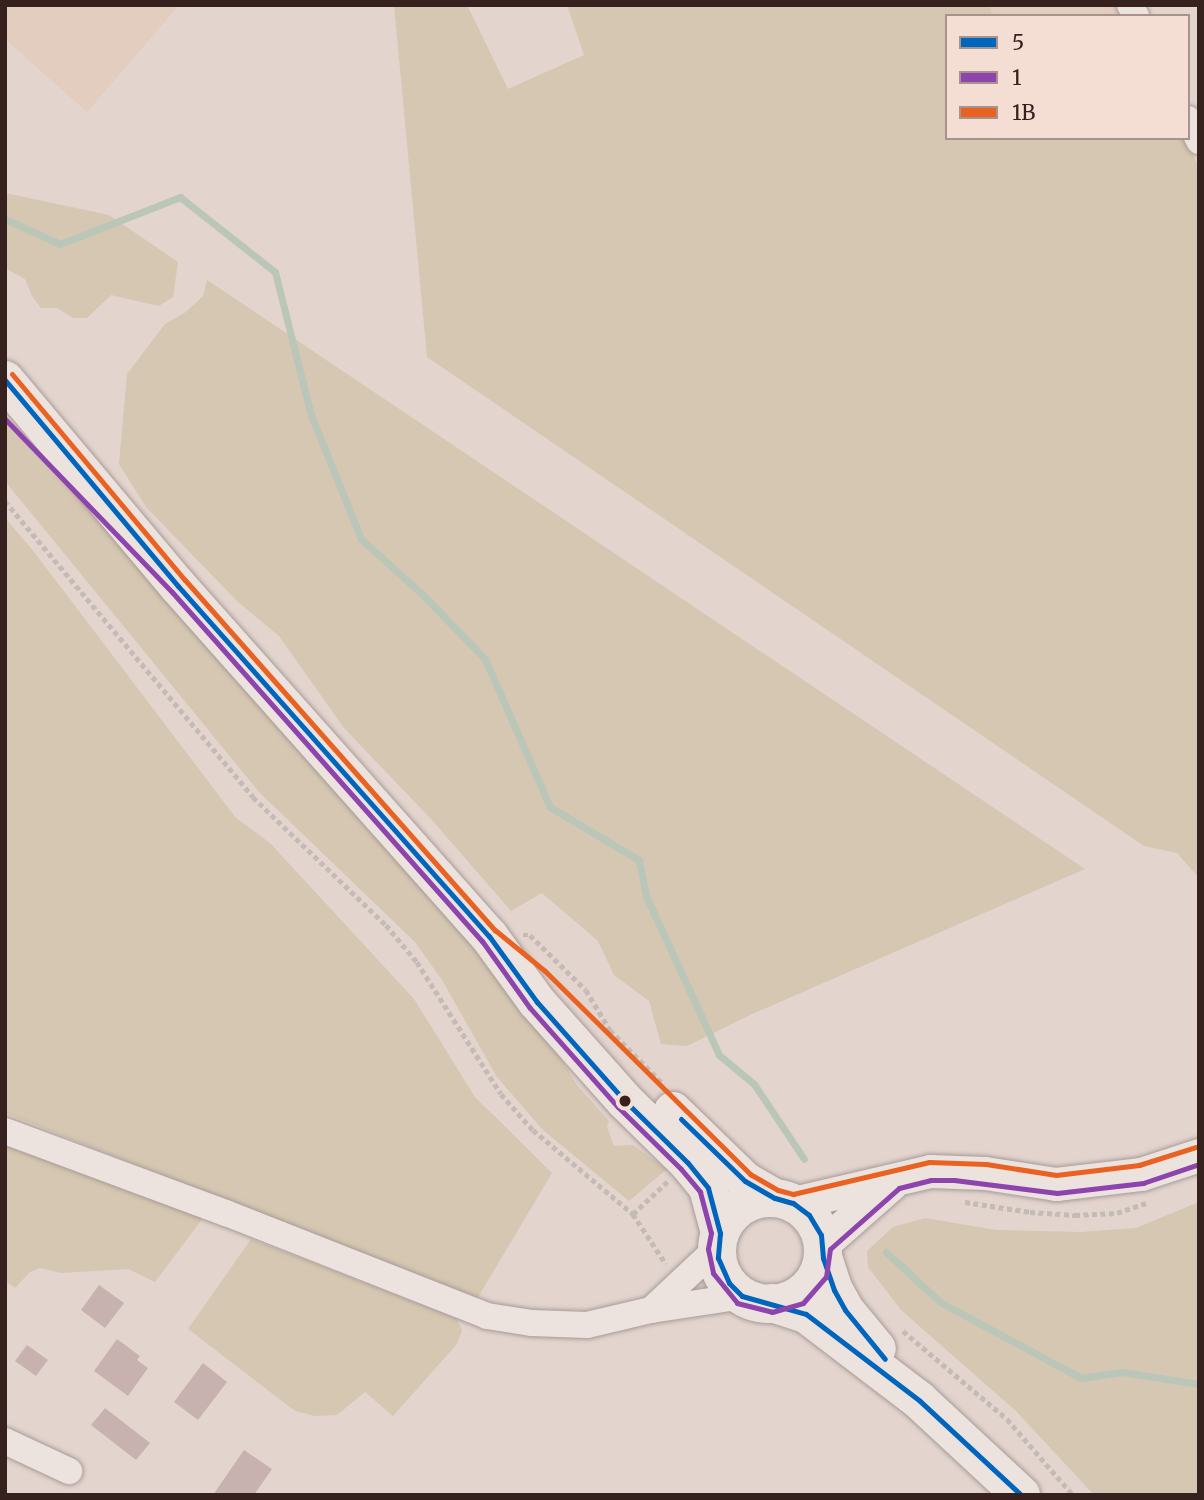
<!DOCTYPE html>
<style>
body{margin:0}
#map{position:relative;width:1204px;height:1500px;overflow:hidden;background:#e3d4ce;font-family:Merriweather,serif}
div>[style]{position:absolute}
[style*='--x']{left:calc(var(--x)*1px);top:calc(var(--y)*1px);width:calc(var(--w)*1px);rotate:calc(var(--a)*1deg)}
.farmland>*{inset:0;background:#e2cdbf}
.green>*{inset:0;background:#d5c7b1}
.stream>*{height:7px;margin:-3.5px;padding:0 3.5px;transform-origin:3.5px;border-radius:3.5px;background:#b9c6b8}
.building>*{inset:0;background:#c7b2af}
.path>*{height:4.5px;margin-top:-2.25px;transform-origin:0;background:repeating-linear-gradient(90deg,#c4bab6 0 5px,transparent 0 8.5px)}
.roads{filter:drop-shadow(0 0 2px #a89b97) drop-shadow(0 0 2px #a89b97)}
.minor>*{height:26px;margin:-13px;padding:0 13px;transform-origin:13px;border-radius:13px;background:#ece3df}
.tertiary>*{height:33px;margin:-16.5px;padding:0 16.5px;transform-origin:16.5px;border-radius:16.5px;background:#ece3df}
.secondary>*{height:38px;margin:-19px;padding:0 19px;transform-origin:19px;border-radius:19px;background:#ece3df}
.secondary>.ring{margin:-19px;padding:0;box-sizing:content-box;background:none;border:38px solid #ece3df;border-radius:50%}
.bus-1>*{height:5px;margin:-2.5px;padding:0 2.5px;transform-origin:2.5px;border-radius:2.5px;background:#0065bd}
.bus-2>*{height:5px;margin:-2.5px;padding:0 2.5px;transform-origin:2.5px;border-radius:2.5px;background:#8e44ad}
.bus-3>*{height:5px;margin:-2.5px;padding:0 2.5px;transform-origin:2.5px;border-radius:2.5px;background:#e96222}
.dots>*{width:19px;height:19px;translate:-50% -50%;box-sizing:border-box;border:4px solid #f4ded4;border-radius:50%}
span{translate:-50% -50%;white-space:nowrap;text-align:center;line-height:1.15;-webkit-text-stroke:6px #f4ded4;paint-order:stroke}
.frame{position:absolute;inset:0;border:7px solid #37211f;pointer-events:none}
.legend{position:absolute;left:945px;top:14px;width:245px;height:126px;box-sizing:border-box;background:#f4ded4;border:2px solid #a8928c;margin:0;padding:9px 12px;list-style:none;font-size:21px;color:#37211f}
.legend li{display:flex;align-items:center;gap:14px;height:35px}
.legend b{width:35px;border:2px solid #a8928c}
</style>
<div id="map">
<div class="farmland">
<i style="clip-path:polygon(5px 5px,179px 5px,87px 112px,5px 39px)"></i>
<i style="clip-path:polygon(989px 5px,1122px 5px,1127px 16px,993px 16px)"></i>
</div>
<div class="green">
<i style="clip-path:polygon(394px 5px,467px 5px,508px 89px,584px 55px,567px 5px,989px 5px,993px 16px,947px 16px,947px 138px,1186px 138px,1199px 168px,1199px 878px,1177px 853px,1144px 846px,427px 357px)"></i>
<i style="clip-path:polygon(5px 193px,109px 215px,178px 262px,173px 297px,159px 306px,111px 295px,87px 318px,73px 318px,57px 308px,41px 308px,32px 296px,25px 279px,5px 268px)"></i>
<i style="clip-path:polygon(207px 280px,1085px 869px,752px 1014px,687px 1046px,661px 1044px,649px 1001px,614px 975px,598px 941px,542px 893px,511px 911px,431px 819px,344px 728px,279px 636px,238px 602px,146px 507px,119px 464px,127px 374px,165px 324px,186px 312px,203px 296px)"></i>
<i style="clip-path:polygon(5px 420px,167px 592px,533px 1013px,577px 1085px,609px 1121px,607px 1127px,614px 1146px,633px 1145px,667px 1169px,629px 1201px,543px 1130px,497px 1077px,442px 980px,415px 942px,259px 792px,5px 481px)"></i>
<i style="clip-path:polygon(5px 518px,31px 548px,236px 818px,270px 843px,414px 999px,475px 1097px,552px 1173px,477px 1299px,5px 1113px)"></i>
<i style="clip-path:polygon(5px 1140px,203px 1218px,155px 1282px,128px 1269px,61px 1273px,40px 1268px,30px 1272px,15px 1288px,5px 1281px)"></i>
<i style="clip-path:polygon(1199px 1202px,1199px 1495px,1094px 1495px,1016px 1411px,901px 1310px,868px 1267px,867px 1251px,893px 1227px,925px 1218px,996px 1230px,1081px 1232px,1136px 1228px)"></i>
<i style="clip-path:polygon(251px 1239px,456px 1318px,462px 1330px,457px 1344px,393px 1416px,365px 1392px,337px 1415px,315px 1416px,295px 1411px,188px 1329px)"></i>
</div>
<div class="stream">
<i style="--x:5;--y:219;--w:60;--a:24.4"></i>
<i style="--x:60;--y:244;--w:129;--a:-21.4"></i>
<i style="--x:180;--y:197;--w:121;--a:38.3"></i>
<i style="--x:275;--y:272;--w:147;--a:75.9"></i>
<i style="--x:311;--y:415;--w:134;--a:68"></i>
<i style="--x:361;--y:539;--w:85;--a:42.1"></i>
<i style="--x:424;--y:596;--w:88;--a:45.9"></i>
<i style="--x:485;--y:659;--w:162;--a:66.3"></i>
<i style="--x:550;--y:807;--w:104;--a:30.8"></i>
<i style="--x:639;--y:860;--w:37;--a:79"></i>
<i style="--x:646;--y:896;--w:175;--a:65.3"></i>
<i style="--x:719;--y:1055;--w:45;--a:39.6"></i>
<i style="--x:754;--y:1084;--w:90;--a:56.3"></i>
<i style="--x:886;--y:1252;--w:74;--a:42.8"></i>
<i style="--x:940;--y:1302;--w:160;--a:28.3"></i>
<i style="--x:1081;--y:1378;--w:41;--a:-8.3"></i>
<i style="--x:1122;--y:1372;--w:78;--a:8.9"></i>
</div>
<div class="building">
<i style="clip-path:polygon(99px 1285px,124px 1303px,105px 1328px,81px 1310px)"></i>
<i style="clip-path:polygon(117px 1339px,140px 1356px,137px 1360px,148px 1368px,128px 1396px,94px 1371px)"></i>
<i style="clip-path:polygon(27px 1345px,48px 1360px,36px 1376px,15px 1361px)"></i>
<i style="clip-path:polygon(203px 1363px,227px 1382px,198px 1420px,174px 1402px)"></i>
<i style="clip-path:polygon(105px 1408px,150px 1443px,136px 1460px,91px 1425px)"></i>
<i style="clip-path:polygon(244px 1450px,272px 1469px,254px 1495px,213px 1495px)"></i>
</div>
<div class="path">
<i style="--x:5;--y:501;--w:386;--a:50"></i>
<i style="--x:253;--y:797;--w:185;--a:43.9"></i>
<i style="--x:386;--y:925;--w:48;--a:50"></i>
<i style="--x:417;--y:962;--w:156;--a:57.5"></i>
<i style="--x:501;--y:1094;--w:48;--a:48.4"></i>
<i style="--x:533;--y:1130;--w:131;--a:40"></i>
<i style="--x:633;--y:1214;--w:60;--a:56.6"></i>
<i style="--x:523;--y:935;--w:7;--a:0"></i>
<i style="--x:530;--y:935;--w:78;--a:44.5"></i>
<i style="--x:586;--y:990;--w:47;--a:59"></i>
<i style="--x:610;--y:1030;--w:77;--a:45.5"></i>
<i style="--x:965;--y:1202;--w:66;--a:8.7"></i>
<i style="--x:1030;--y:1212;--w:45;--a:3.8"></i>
<i style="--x:1075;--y:1215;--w:42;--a:-2.7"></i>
<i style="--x:1117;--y:1213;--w:31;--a:-19"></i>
<i style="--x:633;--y:1214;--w:48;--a:-43.3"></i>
<i style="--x:903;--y:1331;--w:136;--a:40.2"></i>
<i style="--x:1007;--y:1419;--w:101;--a:49"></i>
</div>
<div class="roads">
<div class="minor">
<i style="--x:1130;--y:5;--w:13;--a:61"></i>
<i style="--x:1188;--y:119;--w:25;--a:63"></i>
<i style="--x:5;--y:1131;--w:236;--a:20.4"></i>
<i style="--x:226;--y:1213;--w:281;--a:21.5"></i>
<i style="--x:487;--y:1316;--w:46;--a:8.8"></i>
<i style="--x:532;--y:1323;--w:55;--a:2.1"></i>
<i style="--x:587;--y:1325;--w:66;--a:-13.2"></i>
<i style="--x:651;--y:1310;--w:92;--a:-8.7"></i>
<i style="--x:651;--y:1310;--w:91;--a:-43.2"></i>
<i style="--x:5;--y:1441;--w:71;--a:25.1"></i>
</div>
<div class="tertiary">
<i style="--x:793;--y:1203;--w:141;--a:-13.1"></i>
<i style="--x:930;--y:1171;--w:55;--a:2.1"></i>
<i style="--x:985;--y:1173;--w:72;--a:8.8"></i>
<i style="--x:1056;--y:1184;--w:86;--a:-6.7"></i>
<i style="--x:1141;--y:1174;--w:61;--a:-18.1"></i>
<i style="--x:822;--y:1245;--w:92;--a:-41.5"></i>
</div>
<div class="secondary">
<i style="--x:5;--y:380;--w:269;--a:50"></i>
<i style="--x:178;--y:586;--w:468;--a:48.4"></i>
<i style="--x:489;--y:936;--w:82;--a:54"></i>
<i style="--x:537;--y:1002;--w:132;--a:48.4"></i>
<i style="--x:625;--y:1101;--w:88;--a:44.5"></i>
<i style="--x:688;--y:1163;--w:32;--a:51"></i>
<i style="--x:708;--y:1188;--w:47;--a:75.1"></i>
<i style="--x:673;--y:1111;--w:100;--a:44.2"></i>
<i style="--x:745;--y:1181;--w:34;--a:30"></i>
<i class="ring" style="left:717px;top:1198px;width:68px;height:68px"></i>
<i style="--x:823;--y:1257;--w:35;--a:72"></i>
<i style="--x:834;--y:1290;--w:23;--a:61"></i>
<i style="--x:845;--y:1310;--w:50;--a:50.6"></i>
<i style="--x:772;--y:1303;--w:36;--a:18"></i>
<i style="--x:806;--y:1314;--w:143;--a:37.3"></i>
<i style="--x:920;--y:1401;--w:138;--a:42.9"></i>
</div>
</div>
<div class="bus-1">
<i style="--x:5;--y:380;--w:269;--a:50"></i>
<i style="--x:178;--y:586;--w:468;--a:48.4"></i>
<i style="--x:489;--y:936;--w:82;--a:54"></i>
<i style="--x:537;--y:1002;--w:132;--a:48.4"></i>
<i style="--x:625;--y:1101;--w:88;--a:44.5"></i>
<i style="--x:688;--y:1163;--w:32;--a:51"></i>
<i style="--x:708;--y:1188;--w:47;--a:75.1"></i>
<i style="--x:720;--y:1233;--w:25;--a:95"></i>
<i style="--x:718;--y:1258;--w:27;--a:66"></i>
<i style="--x:729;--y:1283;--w:18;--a:45"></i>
<i style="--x:742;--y:1296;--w:66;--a:15.7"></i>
<i style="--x:806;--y:1314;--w:143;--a:37.3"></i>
<i style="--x:920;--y:1401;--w:138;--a:42.9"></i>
<i style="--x:681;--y:1119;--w:89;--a:44.1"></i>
<i style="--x:745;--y:1181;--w:34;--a:30"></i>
<i style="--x:775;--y:1198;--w:19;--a:16"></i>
<i style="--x:793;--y:1203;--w:20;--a:37"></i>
<i style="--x:809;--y:1215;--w:23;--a:59"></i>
<i style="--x:821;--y:1235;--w:23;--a:85"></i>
<i style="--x:823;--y:1258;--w:34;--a:71"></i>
<i style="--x:834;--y:1290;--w:23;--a:61"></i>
<i style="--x:845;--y:1310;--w:63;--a:50.8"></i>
</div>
<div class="bus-2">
<i style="--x:5;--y:419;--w:240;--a:46"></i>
<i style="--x:172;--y:592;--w:467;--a:48.4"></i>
<i style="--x:482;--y:941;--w:82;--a:54.4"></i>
<i style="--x:530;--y:1008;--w:132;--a:48.4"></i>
<i style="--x:618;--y:1107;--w:88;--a:44.5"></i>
<i style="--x:681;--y:1169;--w:30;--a:50"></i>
<i style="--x:700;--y:1192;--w:42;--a:75"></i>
<i style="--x:711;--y:1233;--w:16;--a:101"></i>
<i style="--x:708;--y:1249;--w:25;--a:78"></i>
<i style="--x:713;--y:1273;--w:38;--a:51"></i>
<i style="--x:737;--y:1303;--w:36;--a:14"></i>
<i style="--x:772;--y:1312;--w:32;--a:-16"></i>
<i style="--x:803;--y:1303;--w:35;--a:-49"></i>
<i style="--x:826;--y:1277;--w:28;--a:-82"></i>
<i style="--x:830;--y:1249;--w:92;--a:-41.5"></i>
<i style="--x:899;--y:1188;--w:33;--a:-14"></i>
<i style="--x:931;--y:1180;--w:23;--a:0"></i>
<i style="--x:954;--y:1180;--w:104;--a:7.2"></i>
<i style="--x:1057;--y:1193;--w:87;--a:-6.6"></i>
<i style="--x:1143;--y:1183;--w:59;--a:-18.7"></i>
</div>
<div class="bus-3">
<i style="--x:12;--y:374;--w:269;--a:50"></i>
<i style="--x:185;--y:580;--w:468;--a:48.5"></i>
<i style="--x:495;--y:930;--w:65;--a:39.4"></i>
<i style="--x:545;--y:971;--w:289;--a:44.7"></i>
<i style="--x:750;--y:1174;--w:32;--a:30"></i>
<i style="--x:778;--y:1190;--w:16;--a:15"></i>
<i style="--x:793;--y:1194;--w:140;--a:-13.2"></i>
<i style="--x:929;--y:1162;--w:57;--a:2"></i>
<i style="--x:986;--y:1164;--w:71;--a:8.9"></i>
<i style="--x:1056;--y:1175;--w:84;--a:-6.9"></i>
<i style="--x:1139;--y:1165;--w:60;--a:-17.5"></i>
</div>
<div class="dots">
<i style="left:625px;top:1101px;background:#37211f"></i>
</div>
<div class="frame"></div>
<ul class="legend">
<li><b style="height:9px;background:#0065bd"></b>5</li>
<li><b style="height:9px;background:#8e44ad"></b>1</li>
<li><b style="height:9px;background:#e96222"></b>1B</li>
</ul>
</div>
